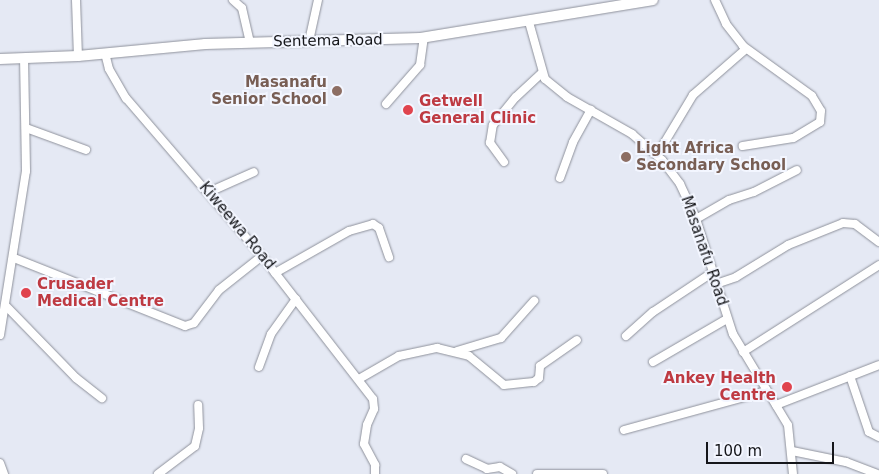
<!DOCTYPE html>
<style>
body{margin:0}
#map{position:relative;width:879px;height:474px;overflow:hidden;background:#e5e9f4;font-family:"DejaVu Sans",sans-serif}
div>[style]{position:absolute}
[style*='--x']{left:calc(var(--x)*1px);top:calc(var(--y)*1px);width:calc(var(--w)*1px);rotate:calc(var(--a)*1deg)}
.roads{filter:drop-shadow(0 0 1px #8e919b) drop-shadow(0 0 1px #8e919b)}
.street>*{height:8px;margin:-4px;padding:0 4px;transform-origin:4px;border-radius:4px;background:#fff}
.secondary>*{height:10px;margin:-5px;padding:0 5px;transform-origin:5px;border-radius:5px;background:#fff}
.dots>*{width:14px;height:14px;translate:-50% -50%;box-sizing:border-box;border:2px solid #f3f6ff;border-radius:50%}
span{translate:-50% -50%;white-space:nowrap;text-align:center;line-height:1.15;-webkit-text-stroke:4px #f3f6ff;paint-order:stroke}
.street-label{font-size:15px;color:#15161a}
.education-label{font-size:15px;color:#785e54;font-weight:700}
.right{translate:-100% -50%;text-align:right}
.left{translate:0 -50%;text-align:left}
.health-label{font-size:15px;color:#be3a42;font-weight:700}
.scale{position:absolute;left:706px;top:442px;width:128px;height:22px;box-sizing:border-box;border:2px solid #15161a;border-top:0;padding-left:6px;font-size:15px;line-height:18px;white-space:nowrap;color:#15161a;-webkit-text-stroke:4px #f3f6ff;paint-order:stroke}
</style>
<div id="map">
<div class="roads">
<div class="street">
<i style="--x:76;--y:0;--w:56;--a:88"></i>
<i style="--x:233;--y:0;--w:12;--a:42"></i>
<i style="--x:242;--y:8;--w:35;--a:77"></i>
<i style="--x:715;--y:0;--w:26;--a:65"></i>
<i style="--x:726;--y:24;--w:28;--a:52"></i>
<i style="--x:743;--y:46;--w:85;--a:35.9"></i>
<i style="--x:812;--y:96;--w:17;--a:59"></i>
<i style="--x:821;--y:111;--w:11;--a:95"></i>
<i style="--x:820;--y:122;--w:31;--a:149"></i>
<i style="--x:793;--y:138;--w:51;--a:170.9"></i>
<i style="--x:529;--y:22;--w:59;--a:74.3"></i>
<i style="--x:545;--y:79;--w:28;--a:39"></i>
<i style="--x:567;--y:97;--w:75;--a:29.6"></i>
<i style="--x:632;--y:134;--w:40;--a:41"></i>
<i style="--x:662;--y:160;--w:30;--a:53"></i>
<i style="--x:680;--y:184;--w:38;--a:65"></i>
<i style="--x:696;--y:219;--w:121;--a:72.2"></i>
<i style="--x:733;--y:334;--w:106;--a:58.9"></i>
<i style="--x:788;--y:425;--w:49;--a:84.2"></i>
<i style="--x:309;--y:41;--w:42;--a:-77.6"></i>
<i style="--x:105;--y:53;--w:16;--a:76"></i>
<i style="--x:109;--y:69;--w:34;--a:60"></i>
<i style="--x:126;--y:98;--w:208;--a:49.3"></i>
<i style="--x:262;--y:256;--w:181;--a:52.2"></i>
<i style="--x:373;--y:399;--w:10;--a:84"></i>
<i style="--x:374;--y:409;--w:17;--a:114"></i>
<i style="--x:367;--y:425;--w:19;--a:99"></i>
<i style="--x:364;--y:444;--w:24;--a:62"></i>
<i style="--x:375;--y:465;--w:9;--a:90"></i>
<i style="--x:386;--y:104;--w:52;--a:-48.9"></i>
<i style="--x:420;--y:65;--w:27;--a:-82"></i>
<i style="--x:26;--y:128;--w:64;--a:20.1"></i>
<i style="--x:657;--y:155;--w:70;--a:-59"></i>
<i style="--x:693;--y:95;--w:70;--a:-41"></i>
<i style="--x:504;--y:162;--w:24;--a:-126"></i>
<i style="--x:490;--y:143;--w:18;--a:-81"></i>
<i style="--x:493;--y:125;--w:36;--a:-51"></i>
<i style="--x:516;--y:97;--w:35;--a:-43"></i>
<i style="--x:560;--y:178;--w:38;--a:-70"></i>
<i style="--x:573;--y:142;--w:37;--a:-61"></i>
<i style="--x:209;--y:192;--w:49;--a:-24"></i>
<i style="--x:696;--y:219;--w:38;--a:-30"></i>
<i style="--x:729;--y:200;--w:26;--a:-18"></i>
<i style="--x:754;--y:192;--w:48;--a:-27.1"></i>
<i style="--x:14;--y:258;--w:184;--a:21.7"></i>
<i style="--x:185;--y:326;--w:9;--a:-18"></i>
<i style="--x:194;--y:323;--w:41;--a:-52.9"></i>
<i style="--x:219;--y:290;--w:55;--a:-38.3"></i>
<i style="--x:275;--y:273;--w:85;--a:-29.6"></i>
<i style="--x:349;--y:231;--w:25;--a:-16"></i>
<i style="--x:373;--y:224;--w:7;--a:34"></i>
<i style="--x:379;--y:228;--w:31;--a:71"></i>
<i style="--x:716;--y:284;--w:21;--a:-19"></i>
<i style="--x:736;--y:277;--w:61;--a:-31.6"></i>
<i style="--x:788;--y:245;--w:59;--a:-21.8"></i>
<i style="--x:843;--y:223;--w:12;--a:5"></i>
<i style="--x:855;--y:224;--w:30;--a:37"></i>
<i style="--x:7;--y:307;--w:99;--a:45.8"></i>
<i style="--x:76;--y:378;--w:33;--a:38"></i>
<i style="--x:0;--y:335;--w:166;--a:-81"></i>
<i style="--x:26;--y:171;--w:112;--a:-91"></i>
<i style="--x:626;--y:336;--w:36;--a:-42"></i>
<i style="--x:653;--y:312;--w:72;--a:-33.7"></i>
<i style="--x:457;--y:351;--w:46;--a:-16.5"></i>
<i style="--x:501;--y:338;--w:50;--a:-48.3"></i>
<i style="--x:743;--y:352;--w:161;--a:-32.6"></i>
<i style="--x:653;--y:362;--w:86;--a:-30.2"></i>
<i style="--x:259;--y:367;--w:35;--a:-70"></i>
<i style="--x:271;--y:334;--w:43;--a:-54.5"></i>
<i style="--x:850;--y:376;--w:59;--a:71.3"></i>
<i style="--x:869;--y:432;--w:11;--a:27"></i>
<i style="--x:359;--y:379;--w:46;--a:-29.9"></i>
<i style="--x:399;--y:356;--w:39;--a:-12"></i>
<i style="--x:437;--y:348;--w:33;--a:14"></i>
<i style="--x:469;--y:356;--w:45;--a:39.6"></i>
<i style="--x:504;--y:385;--w:30;--a:-6"></i>
<i style="--x:534;--y:382;--w:6;--a:-39"></i>
<i style="--x:539;--y:378;--w:12;--a:-85"></i>
<i style="--x:540;--y:366;--w:45;--a:-35.1"></i>
<i style="--x:776;--y:405;--w:110;--a:-21.2"></i>
<i style="--x:624;--y:430;--w:148;--a:-15.3"></i>
<i style="--x:792;--y:451;--w:55;--a:11.5"></i>
<i style="--x:846;--y:462;--w:33;--a:21"></i>
<i style="--x:466;--y:459;--w:23;--a:25"></i>
<i style="--x:487;--y:469;--w:13;--a:-9"></i>
<i style="--x:500;--y:467;--w:14;--a:30"></i>
<i style="--x:0;--y:463;--w:12;--a:70"></i>
<i style="--x:158;--y:474;--w:46;--a:-37.1"></i>
<i style="--x:195;--y:446;--w:18;--a:-77"></i>
<i style="--x:199;--y:428;--w:23;--a:-92"></i>
<i style="--x:537;--y:474;--w:66;--a:0"></i>
</div>
<div class="secondary">
<i style="--x:0;--y:59;--w:78;--a:-2.2"></i>
<i style="--x:78;--y:56;--w:128;--a:-5.4"></i>
<i style="--x:205;--y:44;--w:216;--a:-1.6"></i>
<i style="--x:421;--y:38;--w:235;--a:-9.3"></i>
</div>
</div>
<div class="dots">
<i style="left:337px;top:91px;background:#8d6e63"></i>
<i style="left:408px;top:110px;background:#e0444e"></i>
<i style="left:626px;top:157px;background:#8d6e63"></i>
<i style="left:26px;top:293px;background:#e0444e"></i>
<i style="left:787px;top:387px;background:#e0444e"></i>
</div>
<div class="street-label">
<span style="left:328px;top:41px;rotate:-1deg">Sentema Road</span>
<span style="left:237px;top:226px;rotate:50deg">Kiweewa Road</span>
<span style="left:704px;top:251px;rotate:71deg">Masanafu Road</span>
</div>
<div class="education-label">
<span class="right" style="left:327px;top:91px">Masanafu<br>Senior School</span>
<span class="left" style="left:636px;top:157px">Light Africa<br>Secondary School</span>
</div>
<div class="health-label">
<span class="left" style="left:419px;top:110px">Getwell<br>General Clinic</span>
<span class="left" style="left:37px;top:293px">Crusader<br>Medical Centre</span>
<span class="right" style="left:776px;top:387px">Ankey Health<br>Centre</span>
</div>
<div class="scale">100 m</div>
</div>
